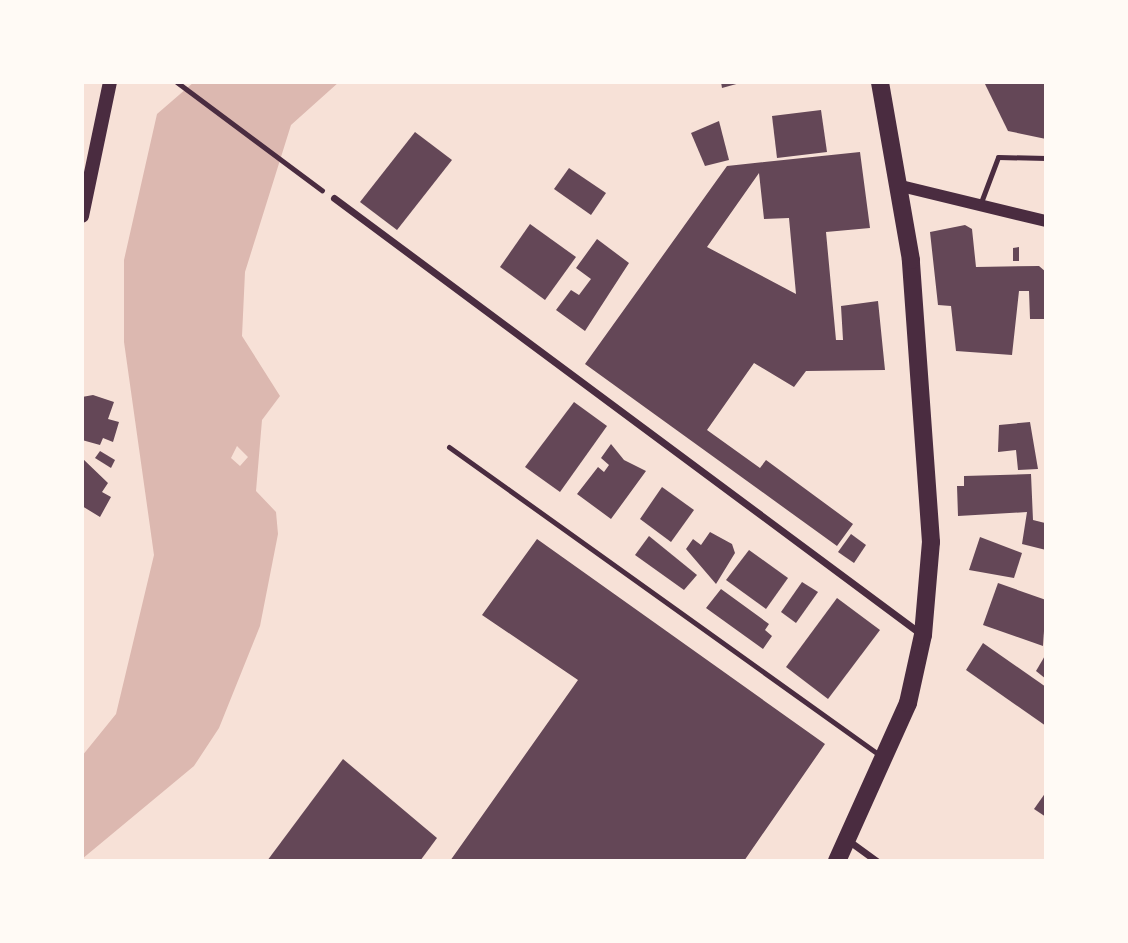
<!DOCTYPE html>
<style>
body{margin:0}
#map{position:relative;width:1128px;height:943px;overflow:hidden;background:#f7e1d7;font-family:Helvetica,sans-serif}
div>[style]{position:absolute}
[style*='--x']{left:calc(var(--x)*1px);top:calc(var(--y)*1px);width:calc(var(--w)*1px);rotate:calc(var(--a)*1deg)}
.water>*{inset:0;background:#dcb8b0}
.building>*{inset:0;background:#644757}
.path>*{height:4.5px;margin:-2.25px;padding:0 2.25px;transform-origin:2.25px;border-radius:2.25px;background:#4a2c40}
.service>*{height:5px;margin:-2.5px;padding:0 2.5px;transform-origin:2.5px;border-radius:2.5px;background:#4a2c40}
.minor>*{height:7px;margin:-3.5px;padding:0 3.5px;transform-origin:3.5px;border-radius:3.5px;background:#4a2c40}
.tertiary>*{height:12px;margin:-6px;padding:0 6px;transform-origin:6px;border-radius:6px;background:#4a2c40}
.secondary>*{height:14px;margin:-7px;padding:0 7px;transform-origin:7px;border-radius:7px;background:#4a2c40}
.primary>*{height:18px;margin:-9px;padding:0 9px;transform-origin:9px;border-radius:9px;background:#4a2c40}
span{translate:-50% -50%;white-space:nowrap;text-align:center;line-height:1.15;-webkit-text-stroke:7px #fffaf5;paint-order:stroke}
.frame{position:absolute;inset:0;border:84px solid #fffaf5;pointer-events:none}
</style>
<div id="map">
<div class="water">
<i style="clip-path:polygon(evenodd,194px 82px,339px 82px,291px 125px,245px 272px,242px 336px,280px 396px,262px 420px,256px 491px,276px 512px,278px 534px,260px 626px,219px 728px,194px 766px,82px 859px,82px 756px,116px 714px,154px 555px,124px 342px,124px 260px,157px 114px,194px 82px,237px 446px,248px 457px,240px 466px,231px 458px,237px 446px)"></i>
</div>
<div class="building">
<i style="clip-path:polygon(721px 82px,740px 82px,740px 83px,722px 88px)"></i>
<i style="clip-path:polygon(984px 82px,1046px 82px,1046px 139px,1008px 131px)"></i>
<i style="clip-path:polygon(821px 110px,827px 152px,777px 158px,772px 116px)"></i>
<i style="clip-path:polygon(719px 121px,729px 160px,705px 166px,691px 133px)"></i>
<i style="clip-path:polygon(415px 132px,452px 160px,397px 230px,360px 202px)"></i>
<i style="clip-path:polygon(evenodd,860px 152px,870px 228px,826px 232px,836px 340px,843px 340px,841px 306px,878px 301px,885px 370px,806px 371px,794px 387px,754px 363px,707px 430px,760px 468px,766px 460px,853px 524px,837px 546px,585px 364px,727px 166px,860px 152px,759px 173px,764px 219px,789px 218px,796px 294px,707px 247px,759px 173px)"></i>
<i style="clip-path:polygon(569px 168px,606px 193px,591px 215px,554px 189px)"></i>
<i style="clip-path:polygon(530px 224px,576px 257px,545px 300px,500px 267px)"></i>
<i style="clip-path:polygon(965px 225px,972px 229px,976px 267px,1039px 266px,1046px 272px,1046px 319px,1030px 319px,1029px 291px,1019px 291px,1012px 355px,956px 351px,951px 306px,938px 305px,930px 232px)"></i>
<i style="clip-path:polygon(597px 239px,629px 263px,585px 331px,556px 310px,571px 290px,579px 295px,591px 279px,576px 268px)"></i>
<i style="clip-path:polygon(1019px 247px,1019px 261px,1013px 261px,1013px 248px)"></i>
<i style="clip-path:polygon(93px 395px,114px 402px,108px 419px,119px 422px,113px 442px,103px 438px,100px 445px,82px 440px,82px 397px)"></i>
<i style="clip-path:polygon(574px 402px,607px 426px,560px 492px,525px 467px)"></i>
<i style="clip-path:polygon(1030px 422px,1038px 469px,1018px 470px,1016px 450px,998px 452px,999px 425px)"></i>
<i style="clip-path:polygon(611px 444px,624px 460px,646px 471px,611px 519px,577px 494px,598px 467px,604px 472px,609px 465px,601px 458px)"></i>
<i style="clip-path:polygon(100px 451px,115px 460px,111px 468px,95px 458px)"></i>
<i style="clip-path:polygon(82px 458px,108px 483px,102px 492px,111px 497px,100px 517px,82px 506px)"></i>
<i style="clip-path:polygon(1031px 474px,1033px 520px,1045px 523px,1046px 550px,1022px 544px,1027px 512px,958px 516px,957px 486px,964px 486px,964px 476px)"></i>
<i style="clip-path:polygon(662px 487px,694px 510px,671px 542px,640px 519px)"></i>
<i style="clip-path:polygon(710px 532px,732px 544px,735px 553px,716px 584px,686px 549px,693px 539px,701px 545px)"></i>
<i style="clip-path:polygon(851px 534px,866px 545px,854px 563px,838px 552px)"></i>
<i style="clip-path:polygon(649px 536px,697px 575px,684px 590px,635px 555px)"></i>
<i style="clip-path:polygon(980px 537px,1022px 553px,1014px 578px,969px 570px)"></i>
<i style="clip-path:polygon(537px 539px,825px 744px,744px 861px,450px 861px,578px 680px,482px 615px)"></i>
<i style="clip-path:polygon(749px 550px,788px 578px,766px 609px,726px 580px)"></i>
<i style="clip-path:polygon(802px 582px,818px 592px,796px 623px,781px 612px)"></i>
<i style="clip-path:polygon(998px 583px,1046px 600px,1043px 646px,983px 625px)"></i>
<i style="clip-path:polygon(721px 589px,769px 624px,765px 630px,772px 636px,763px 649px,706px 608px)"></i>
<i style="clip-path:polygon(837px 598px,880px 630px,828px 699px,786px 667px)"></i>
<i style="clip-path:polygon(983px 643px,1046px 687px,1046px 726px,966px 670px)"></i>
<i style="clip-path:polygon(1046px 654px,1046px 679px,1036px 671px)"></i>
<i style="clip-path:polygon(343px 759px,437px 838px,420px 861px,267px 861px)"></i>
<i style="clip-path:polygon(1046px 792px,1046px 817px,1034px 809px)"></i>
</div>
<div class="path">
<i style="--x:177;--y:82;--w:181;--a:36.7"></i>
</div>
<div class="service">
<i style="--x:980;--y:205;--w:51;--a:-69.4"></i>
<i style="--x:998;--y:157;--w:48;--a:1.2"></i>
<i style="--x:449;--y:447;--w:531;--a:35.58"></i>
</div>
<div class="minor">
<i style="--x:334;--y:198;--w:731;--a:36.6"></i>
<i style="--x:849;--y:841;--w:34;--a:36"></i>
</div>
<div class="tertiary">
<i style="--x:901;--y:186;--w:149;--a:13.6"></i>
</div>
<div class="secondary">
<i style="--x:82;--y:216;--w:137;--a:-78.2"></i>
</div>
<div class="primary">
<i style="--x:837;--y:861;--w:173;--a:-65.8"></i>
<i style="--x:908;--y:703;--w:70;--a:-77.6"></i>
<i style="--x:923;--y:635;--w:93;--a:-85.1"></i>
<i style="--x:931;--y:542;--w:283;--a:-94.1"></i>
<i style="--x:911;--y:260;--w:181;--a:-99.9"></i>
</div>
<div class="frame"></div>
</div>
